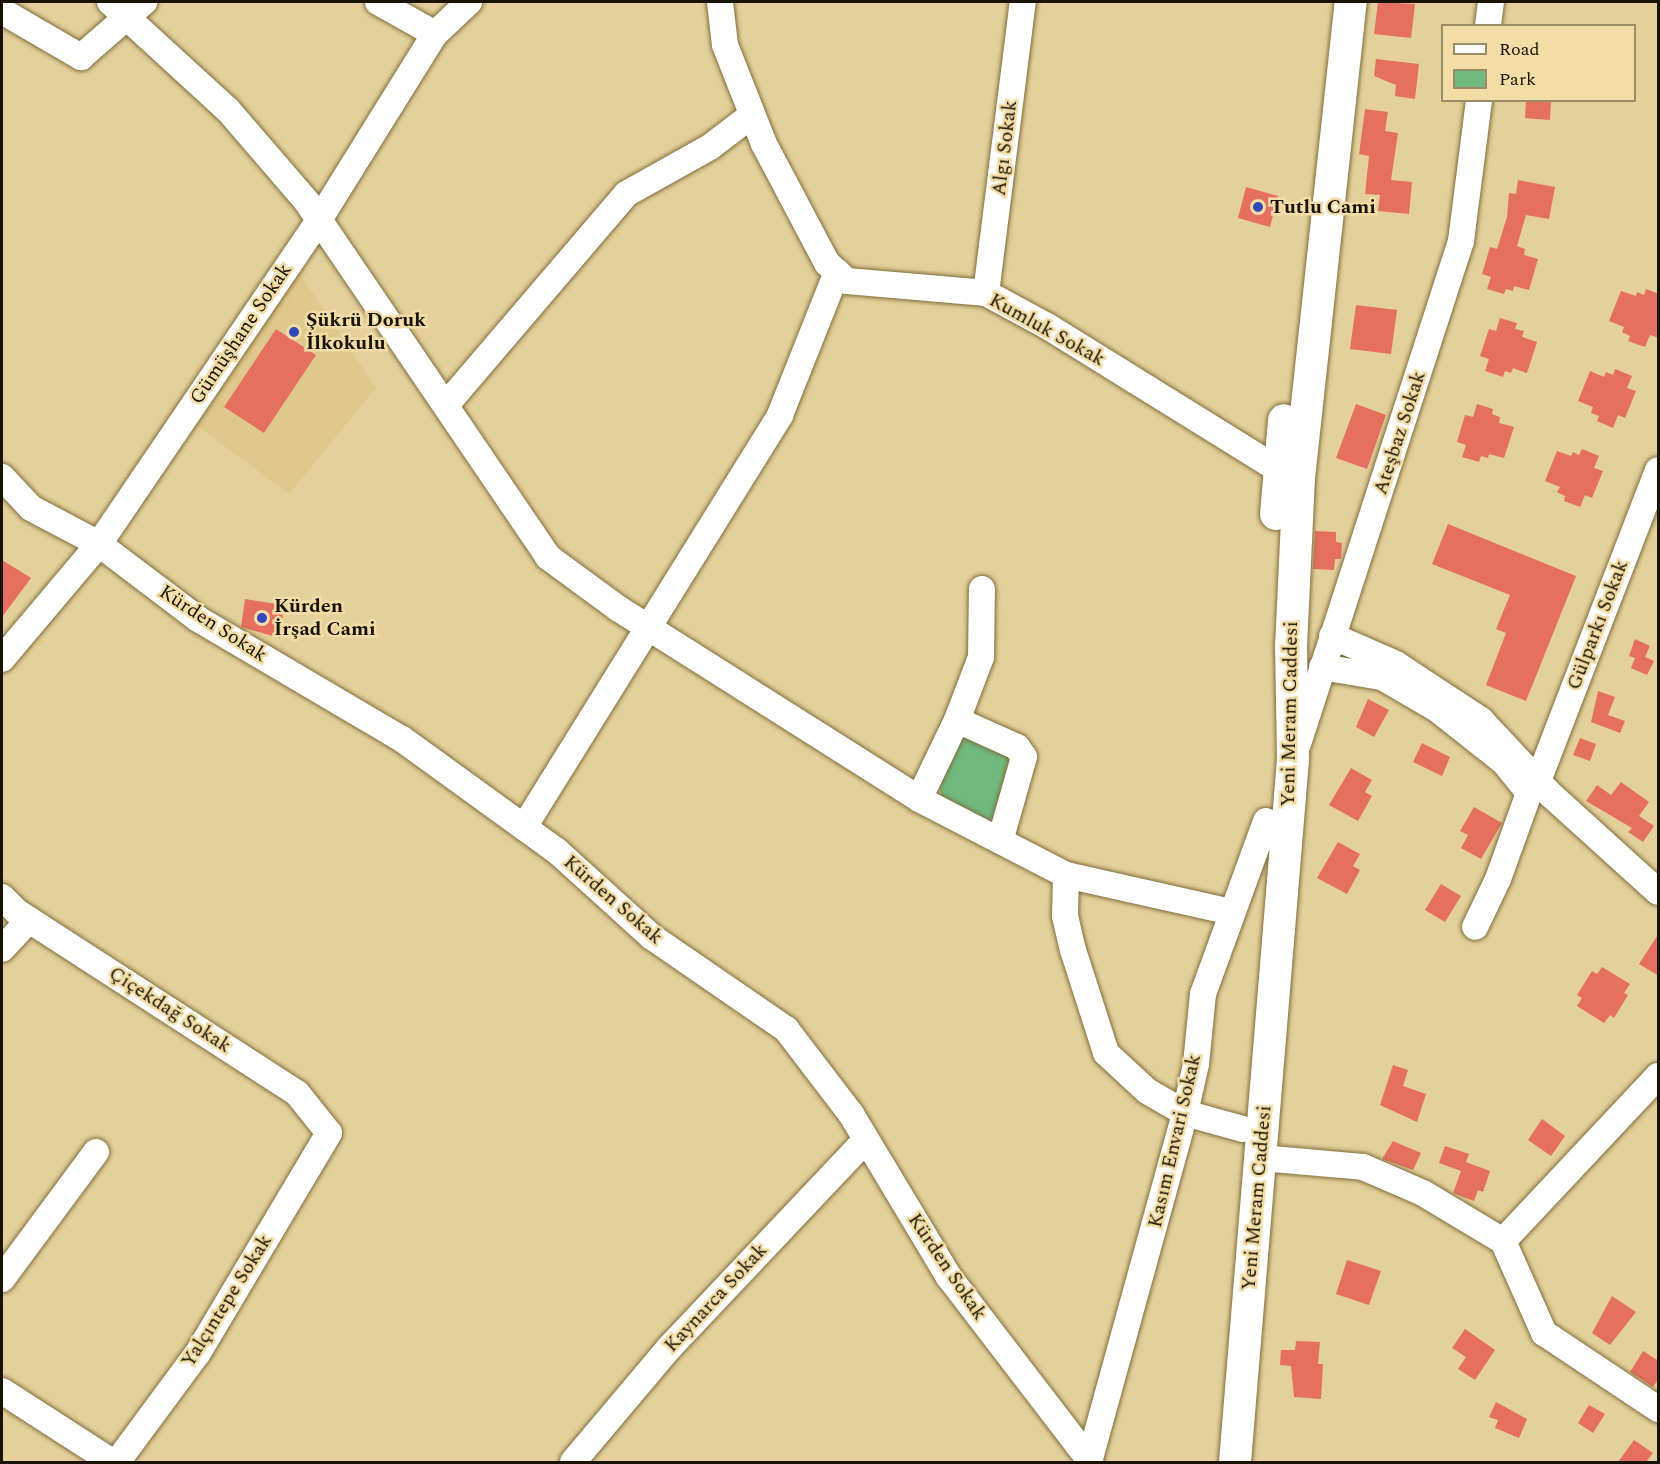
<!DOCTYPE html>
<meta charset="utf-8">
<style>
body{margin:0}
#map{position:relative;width:1660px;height:1464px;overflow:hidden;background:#e4d09b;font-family:Spectral,serif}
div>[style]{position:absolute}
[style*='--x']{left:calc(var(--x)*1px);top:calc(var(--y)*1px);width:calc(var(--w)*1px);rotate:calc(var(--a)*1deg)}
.built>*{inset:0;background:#dfc88b}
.green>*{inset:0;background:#70ba7f}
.building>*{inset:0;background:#e57060}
.roads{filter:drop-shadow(0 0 2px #7f6d3b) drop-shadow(0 0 2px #7f6d3b)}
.minor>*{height:26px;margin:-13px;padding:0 13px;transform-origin:13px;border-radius:13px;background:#fff}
.major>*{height:32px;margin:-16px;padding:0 16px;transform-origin:16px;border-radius:16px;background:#fff}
.dots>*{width:16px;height:16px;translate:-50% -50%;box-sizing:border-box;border:3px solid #f2dda7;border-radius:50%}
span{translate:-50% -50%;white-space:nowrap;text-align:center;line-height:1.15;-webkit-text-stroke:5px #f2dda7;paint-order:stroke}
.street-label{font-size:20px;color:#1a1201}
.poi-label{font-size:20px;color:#1a1201;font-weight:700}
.left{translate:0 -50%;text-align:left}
.frame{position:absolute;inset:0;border:3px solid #1a1201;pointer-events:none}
.legend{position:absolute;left:1441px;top:24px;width:195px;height:78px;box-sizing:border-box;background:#f2dda7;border:2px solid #9c8c65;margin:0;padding:8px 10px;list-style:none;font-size:18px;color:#1a1201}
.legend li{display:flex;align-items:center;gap:12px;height:30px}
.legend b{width:30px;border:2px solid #9c8c65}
</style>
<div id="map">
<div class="built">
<i style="clip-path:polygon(293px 271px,302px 277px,376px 388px,289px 494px,196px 425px,194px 411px)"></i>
</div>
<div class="green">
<i style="clip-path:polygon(957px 734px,1010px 751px,1016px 763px,999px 815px,986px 824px,942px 800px,939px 782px)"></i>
</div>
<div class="building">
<i style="clip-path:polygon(1378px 2px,1415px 4px,1411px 38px,1374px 34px)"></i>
<i style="clip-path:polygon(1376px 59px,1419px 64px,1415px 99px,1395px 96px,1396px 85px,1374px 76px)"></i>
<i style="clip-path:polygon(1526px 100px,1551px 100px,1550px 120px,1525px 118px)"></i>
<i style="clip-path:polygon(1365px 109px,1388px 112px,1385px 131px,1398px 133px,1391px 180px,1412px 182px,1409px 214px,1378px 211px,1380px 195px,1365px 194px,1369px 156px,1359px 154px)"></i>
<i style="clip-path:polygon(1518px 180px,1555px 187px,1549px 219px,1526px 215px,1517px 246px,1525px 249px,1524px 255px,1538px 259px,1529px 290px,1514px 286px,1513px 291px,1506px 289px,1504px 294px,1487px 289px,1491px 277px,1482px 274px,1490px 247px,1497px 249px,1507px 217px,1509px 193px,1516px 194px)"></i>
<i style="clip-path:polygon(1246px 187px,1278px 196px,1270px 227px,1238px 218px)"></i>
<i style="clip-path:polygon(1646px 289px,1659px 294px,1659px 338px,1650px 335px,1645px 347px,1628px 341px,1630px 336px,1622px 332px,1624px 327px,1609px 321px,1621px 291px,1636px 296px,1637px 292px,1644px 295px)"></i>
<i style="clip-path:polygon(1356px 305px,1397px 310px,1391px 354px,1350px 349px)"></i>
<i style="clip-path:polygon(1500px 318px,1517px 323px,1515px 329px,1524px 331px,1522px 337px,1537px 342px,1527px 373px,1513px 368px,1511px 373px,1505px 371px,1503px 377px,1485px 371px,1489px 359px,1480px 356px,1489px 329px,1496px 331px)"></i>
<i style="clip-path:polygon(276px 329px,316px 355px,264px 433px,224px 407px)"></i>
<i style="clip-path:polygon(1615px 369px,1632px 376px,1627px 388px,1636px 391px,1625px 418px,1618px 415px,1613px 428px,1597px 421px,1599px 416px,1591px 413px,1593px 407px,1578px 401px,1590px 371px,1604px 377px,1606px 372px,1613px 375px)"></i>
<i style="clip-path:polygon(1356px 404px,1386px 415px,1367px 469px,1336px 458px)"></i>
<i style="clip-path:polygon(1477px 404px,1493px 409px,1492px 414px,1500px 417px,1499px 423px,1514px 427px,1504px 458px,1489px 454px,1488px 458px,1481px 456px,1479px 462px,1462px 457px,1466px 445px,1457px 442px,1465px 415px,1473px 417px)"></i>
<i style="clip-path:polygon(1582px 449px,1599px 456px,1594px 468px,1603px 471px,1592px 498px,1585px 495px,1580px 507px,1564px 501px,1565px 496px,1557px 492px,1560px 487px,1545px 481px,1557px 451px,1571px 456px,1573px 452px,1579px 455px)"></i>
<i style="clip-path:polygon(1448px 524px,1576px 576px,1526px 701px,1486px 685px,1506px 633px,1496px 629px,1510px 595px,1432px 564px)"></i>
<i style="clip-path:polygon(1315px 531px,1336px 532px,1336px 542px,1342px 543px,1341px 559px,1335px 559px,1334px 570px,1313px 569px)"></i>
<i style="clip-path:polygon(2px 560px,31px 578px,2px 617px)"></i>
<i style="clip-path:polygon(245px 599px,284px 605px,280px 638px,241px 627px)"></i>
<i style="clip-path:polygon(1635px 639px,1650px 646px,1645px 657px,1654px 661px,1647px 675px,1631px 668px,1635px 658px,1629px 656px)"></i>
<i style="clip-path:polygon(1598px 691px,1615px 697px,1608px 715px,1625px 721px,1620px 733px,1591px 722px)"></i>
<i style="clip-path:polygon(1368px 699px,1389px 710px,1374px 737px,1356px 727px)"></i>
<i style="clip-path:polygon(1580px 738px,1596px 744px,1590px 761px,1573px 755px)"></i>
<i style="clip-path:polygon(1422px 743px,1450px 757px,1442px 776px,1413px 762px)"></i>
<i style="clip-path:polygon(1351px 768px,1372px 780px,1365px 792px,1372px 796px,1358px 821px,1329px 805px)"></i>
<i style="clip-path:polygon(1621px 782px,1649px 802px,1639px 816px,1654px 826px,1643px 842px,1628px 832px,1632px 828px,1586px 801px,1597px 785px,1611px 795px)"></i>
<i style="clip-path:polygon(1474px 807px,1502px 823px,1481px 859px,1461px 848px,1468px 835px,1460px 831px)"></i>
<i style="clip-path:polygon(1338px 842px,1360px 854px,1353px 866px,1360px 870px,1347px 894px,1317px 878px)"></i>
<i style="clip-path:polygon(1441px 884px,1461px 896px,1445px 922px,1425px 910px)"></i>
<i style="clip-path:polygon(1659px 933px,1659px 976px,1639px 964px)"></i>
<i style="clip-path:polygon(1602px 967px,1630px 984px,1624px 993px,1628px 995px,1614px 1018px,1610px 1015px,1604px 1023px,1577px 1006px,1582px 998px,1577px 995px,1592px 971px,1597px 974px)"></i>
<i style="clip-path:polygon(1393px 1065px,1408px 1070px,1403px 1086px,1426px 1094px,1417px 1122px,1380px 1105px)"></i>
<i style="clip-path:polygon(1542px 1119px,1565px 1136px,1551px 1156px,1528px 1140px)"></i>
<i style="clip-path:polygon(1393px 1141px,1421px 1153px,1413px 1170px,1382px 1159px)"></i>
<i style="clip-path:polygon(1445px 1146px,1469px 1154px,1466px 1162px,1490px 1171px,1483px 1192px,1478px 1190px,1474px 1201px,1453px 1193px,1461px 1171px,1439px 1163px)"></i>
<i style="clip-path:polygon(1347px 1260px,1381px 1271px,1369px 1305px,1336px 1294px)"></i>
<i style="clip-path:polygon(1612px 1296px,1636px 1312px,1610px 1345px,1592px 1333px)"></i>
<i style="clip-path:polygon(1465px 1329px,1495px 1350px,1475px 1380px,1458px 1369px,1466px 1357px,1452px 1348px)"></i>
<i style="clip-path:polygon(1296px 1341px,1320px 1342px,1318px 1364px,1323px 1364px,1321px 1399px,1294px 1397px,1291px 1366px,1280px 1365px,1281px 1350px,1295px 1350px)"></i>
<i style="clip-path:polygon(1643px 1351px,1659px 1361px,1659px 1378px,1653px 1387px,1630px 1372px)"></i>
<i style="clip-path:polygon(1496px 1402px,1527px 1419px,1519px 1438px,1495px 1428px,1498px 1420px,1489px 1417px)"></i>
<i style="clip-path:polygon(1589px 1405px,1605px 1414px,1593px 1433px,1578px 1423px)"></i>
<i style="clip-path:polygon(1634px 1440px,1653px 1453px,1646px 1462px,1618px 1462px)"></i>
</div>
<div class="roads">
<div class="minor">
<i style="--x:110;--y:2;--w:160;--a:42.5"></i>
<i style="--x:228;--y:110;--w:121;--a:49.3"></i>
<i style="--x:307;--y:202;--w:429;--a:55.8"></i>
<i style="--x:548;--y:557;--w:88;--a:36.2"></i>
<i style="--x:619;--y:609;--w:355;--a:32.3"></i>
<i style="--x:919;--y:799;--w:165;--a:27.3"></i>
<i style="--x:1066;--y:875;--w:170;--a:12.6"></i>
<i style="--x:378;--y:2;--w:65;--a:29.3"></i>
<i style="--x:720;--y:2;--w:43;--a:83.4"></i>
<i style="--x:725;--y:45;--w:106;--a:68.5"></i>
<i style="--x:764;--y:144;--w:135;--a:62.1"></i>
<i style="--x:827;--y:263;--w:27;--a:42"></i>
<i style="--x:847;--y:281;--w:140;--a:4.9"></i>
<i style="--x:986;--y:293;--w:69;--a:28.4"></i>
<i style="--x:1047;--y:326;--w:272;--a:31.8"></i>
<i style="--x:7;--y:14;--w:86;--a:30.2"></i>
<i style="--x:81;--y:57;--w:84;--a:-41.1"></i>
<i style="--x:1488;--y:26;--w:24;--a:-83"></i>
<i style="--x:986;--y:293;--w:293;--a:-82.8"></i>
<i style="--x:446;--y:405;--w:277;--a:-49.5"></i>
<i style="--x:626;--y:194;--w:96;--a:-29.2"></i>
<i style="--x:710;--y:147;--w:53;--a:-37.3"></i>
<i style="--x:2;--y:477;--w:42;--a:46.9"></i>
<i style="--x:31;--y:508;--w:77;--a:27.9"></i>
<i style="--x:99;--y:544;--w:124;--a:37.1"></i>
<i style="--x:198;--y:619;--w:237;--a:30.5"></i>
<i style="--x:402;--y:739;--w:191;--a:35.9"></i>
<i style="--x:557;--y:851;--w:128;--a:42.2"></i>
<i style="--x:652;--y:937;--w:163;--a:34.5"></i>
<i style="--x:786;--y:1029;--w:107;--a:52.6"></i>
<i style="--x:851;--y:1114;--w:190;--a:59"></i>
<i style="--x:949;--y:1277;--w:232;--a:52.5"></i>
<i style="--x:1332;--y:636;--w:70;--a:23.6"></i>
<i style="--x:1396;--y:664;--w:102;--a:33.4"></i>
<i style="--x:1481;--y:720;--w:103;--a:47"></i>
<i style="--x:1551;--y:795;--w:144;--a:42.2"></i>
<i style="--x:2;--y:659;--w:150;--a:-49.9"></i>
<i style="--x:99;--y:544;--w:392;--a:-55.8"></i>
<i style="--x:319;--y:220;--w:219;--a:-58.1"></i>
<i style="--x:435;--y:34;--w:47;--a:-43.3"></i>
<i style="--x:1322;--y:667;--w:61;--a:9.5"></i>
<i style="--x:1382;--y:677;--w:64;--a:30.2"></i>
<i style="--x:1437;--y:709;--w:85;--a:38.3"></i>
<i style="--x:1504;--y:762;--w:40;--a:51"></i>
<i style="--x:1529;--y:793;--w:91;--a:109.8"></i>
<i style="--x:1498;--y:879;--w:53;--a:115.6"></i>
<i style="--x:957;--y:720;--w:66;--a:24.2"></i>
<i style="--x:1017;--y:747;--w:12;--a:55"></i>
<i style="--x:1024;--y:757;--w:87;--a:105.9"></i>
<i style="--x:1298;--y:744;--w:529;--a:-72.04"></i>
<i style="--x:1461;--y:241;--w:142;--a:-82.7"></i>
<i style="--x:1538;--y:781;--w:333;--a:-68.9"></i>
<i style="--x:919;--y:799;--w:88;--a:-64.3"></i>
<i style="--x:957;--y:720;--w:67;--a:-69.1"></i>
<i style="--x:981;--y:657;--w:68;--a:-89.2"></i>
<i style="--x:524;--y:827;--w:485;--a:-58.1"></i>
<i style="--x:780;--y:415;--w:154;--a:-68.3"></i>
<i style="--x:1066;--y:875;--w:41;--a:91.4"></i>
<i style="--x:1065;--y:916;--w:35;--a:77"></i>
<i style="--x:1073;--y:950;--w:108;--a:72.2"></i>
<i style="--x:1106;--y:1053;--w:56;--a:42.8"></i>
<i style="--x:1147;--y:1091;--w:44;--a:30.1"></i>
<i style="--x:1185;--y:1113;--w:60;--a:15.4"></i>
<i style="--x:2;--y:897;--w:21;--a:45"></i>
<i style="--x:17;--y:912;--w:333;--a:32.9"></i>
<i style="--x:297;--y:1093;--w:51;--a:51.3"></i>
<i style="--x:329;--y:1133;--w:257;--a:120.8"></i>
<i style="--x:197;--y:1354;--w:134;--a:126.5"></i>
<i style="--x:2;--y:949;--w:40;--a:-47"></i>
<i style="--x:1658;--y:1076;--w:226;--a:133.2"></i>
<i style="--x:1503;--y:1241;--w:101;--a:66"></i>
<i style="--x:1544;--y:1333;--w:137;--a:33.7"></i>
<i style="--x:1261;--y:1158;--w:102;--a:5"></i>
<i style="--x:1363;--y:1167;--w:65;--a:23.4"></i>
<i style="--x:1423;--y:1193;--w:93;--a:31"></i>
<i style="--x:2;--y:1279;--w:158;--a:-53.5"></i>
<i style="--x:2;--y:1391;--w:131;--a:32.8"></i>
<i style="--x:573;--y:1462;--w:149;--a:-49.9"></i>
<i style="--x:669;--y:1348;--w:286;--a:-46.6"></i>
<i style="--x:1089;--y:1462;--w:362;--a:-74.6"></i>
<i style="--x:1185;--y:1113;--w:50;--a:-77.3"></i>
<i style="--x:1196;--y:1064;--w:70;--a:-84.3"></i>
<i style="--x:1203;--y:994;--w:184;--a:-70"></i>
</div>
<div class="major">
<i style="--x:1276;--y:514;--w:94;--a:-85.1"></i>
<i style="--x:1235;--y:1462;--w:705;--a:-85.28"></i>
<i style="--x:1293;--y:759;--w:112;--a:-91"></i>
<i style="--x:1291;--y:647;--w:169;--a:-87.3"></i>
<i style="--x:1299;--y:478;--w:479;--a:-83.8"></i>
</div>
</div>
<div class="dots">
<i style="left:1258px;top:207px;background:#3247b9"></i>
<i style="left:294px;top:332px;background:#3247b9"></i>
<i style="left:262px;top:618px;background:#3247b9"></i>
</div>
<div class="street-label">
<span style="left:1005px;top:148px;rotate:-83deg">Algı Sokak</span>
<span style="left:1047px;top:330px;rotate:29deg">Kumluk Sokak</span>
<span style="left:241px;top:334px;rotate:-56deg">Gümüşhane Sokak</span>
<span style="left:1400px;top:433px;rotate:-72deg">Ateşbaz Sokak</span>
<span style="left:213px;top:624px;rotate:33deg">Kürden Sokak</span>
<span style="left:1598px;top:625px;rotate:-69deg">Gülparkı Sokak</span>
<span style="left:1290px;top:714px;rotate:-89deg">Yeni Meram Caddesi</span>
<span style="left:613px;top:900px;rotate:41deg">Kürden Sokak</span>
<span style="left:170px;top:1010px;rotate:33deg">Çiçekdağ Sokak</span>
<span style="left:1175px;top:1141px;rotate:-77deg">Kasım Envari Sokak</span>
<span style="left:1257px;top:1198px;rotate:-85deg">Yeni Meram Caddesi</span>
<span style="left:947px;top:1267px;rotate:56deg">Kürden Sokak</span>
<span style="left:716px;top:1298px;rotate:-47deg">Kaynarca Sokak</span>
<span style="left:227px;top:1301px;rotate:-58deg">Yalçıntepe Sokak</span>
</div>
<div class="poi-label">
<span class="left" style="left:1270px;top:207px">Tutlu Cami</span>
<span class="left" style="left:306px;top:332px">Şükrü Doruk<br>İlkokulu</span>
<span class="left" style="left:274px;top:618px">Kürden<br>İrşad Cami</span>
</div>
<div class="frame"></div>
<ul class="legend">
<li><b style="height:8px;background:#fff"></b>Road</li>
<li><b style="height:16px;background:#70ba7f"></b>Park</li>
</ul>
</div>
